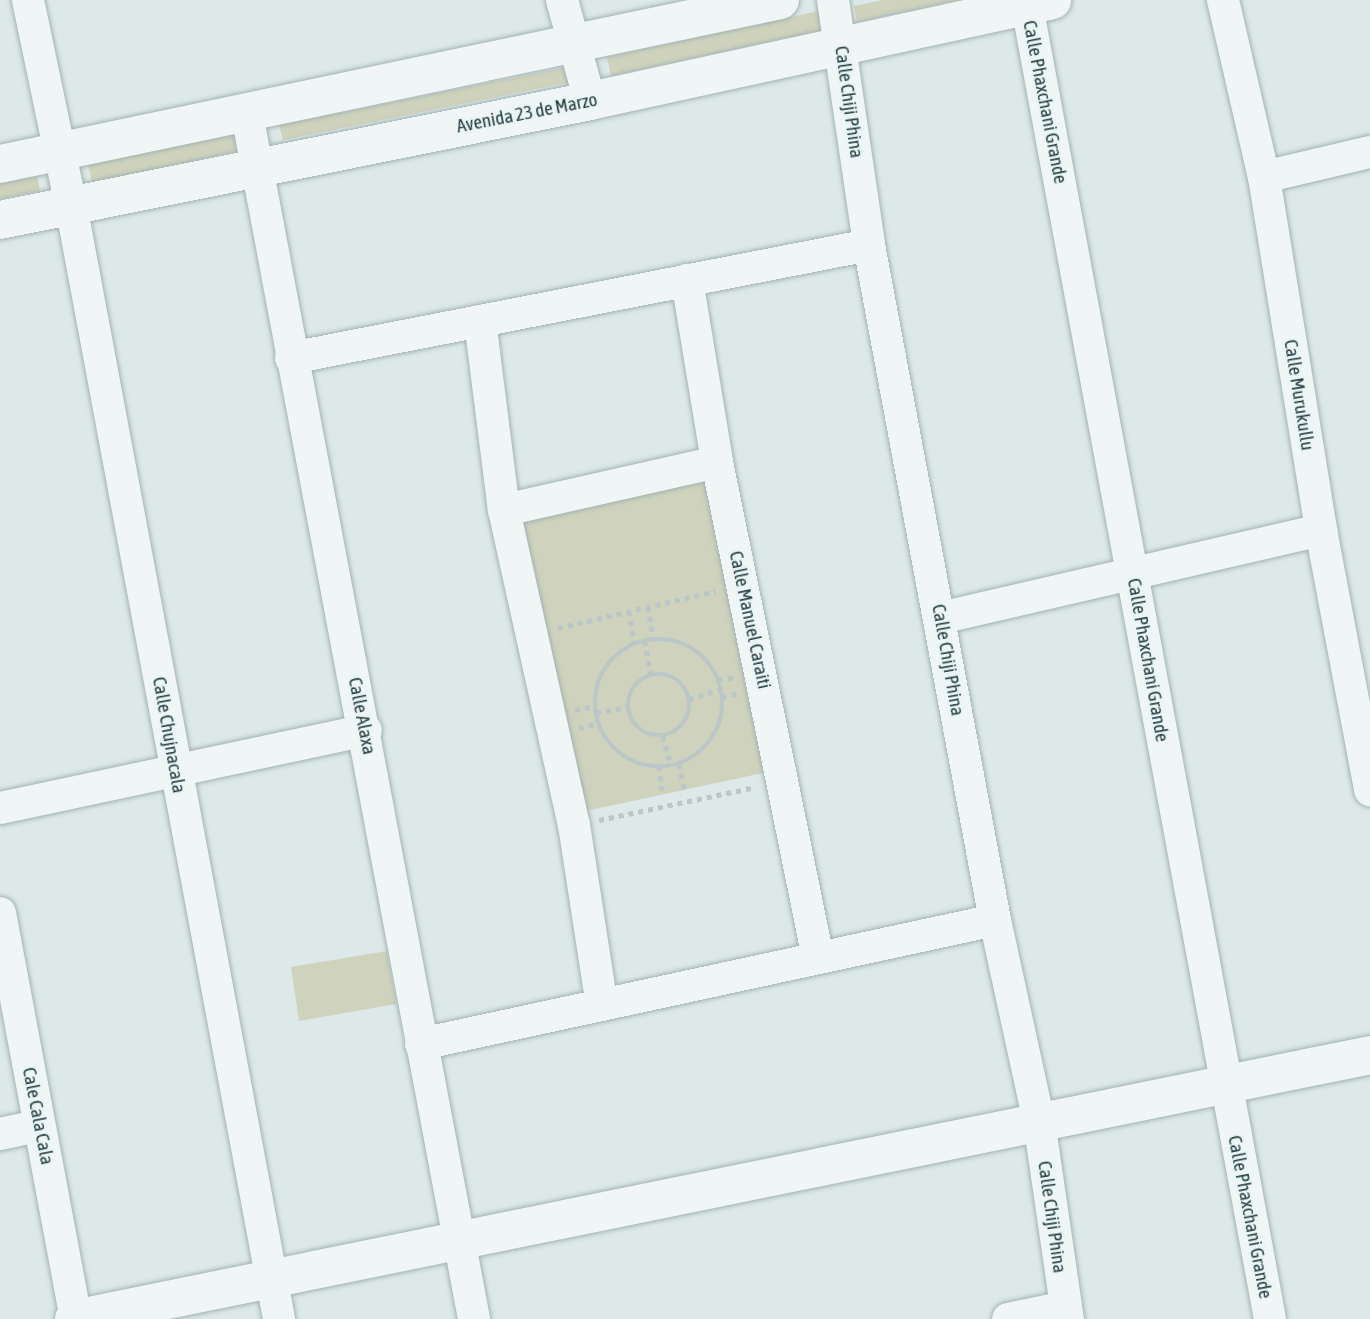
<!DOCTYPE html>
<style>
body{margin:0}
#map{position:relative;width:1370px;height:1319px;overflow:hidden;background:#dde8e8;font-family:"Asap Condensed",sans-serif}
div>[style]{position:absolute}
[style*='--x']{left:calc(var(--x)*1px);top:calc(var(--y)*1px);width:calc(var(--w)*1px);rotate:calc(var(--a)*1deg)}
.green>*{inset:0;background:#cfd3bd}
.path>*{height:4.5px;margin-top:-2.25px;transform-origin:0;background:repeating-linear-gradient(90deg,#bbc6c7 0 5px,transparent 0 10px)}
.path>.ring{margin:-2.25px;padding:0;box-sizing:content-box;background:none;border:4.5px solid #bbc6c7;border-radius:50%}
.roads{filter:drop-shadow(0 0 2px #a2b2b2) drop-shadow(0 0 2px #a2b2b2)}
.minor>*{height:32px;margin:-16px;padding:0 16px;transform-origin:16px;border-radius:16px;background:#f0f6f6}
.tertiary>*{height:38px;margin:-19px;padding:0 19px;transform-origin:19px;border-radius:19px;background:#f0f6f6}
span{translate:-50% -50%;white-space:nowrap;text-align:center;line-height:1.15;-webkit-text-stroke:6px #ecf5f6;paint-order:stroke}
.street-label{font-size:19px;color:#253e40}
</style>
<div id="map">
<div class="green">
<i style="clip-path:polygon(882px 0,959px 0,857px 22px,854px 6px)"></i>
<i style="clip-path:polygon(819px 11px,823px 30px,611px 76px,607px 57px)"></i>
<i style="clip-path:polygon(567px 67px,570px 82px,283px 140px,279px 125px)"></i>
<i style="clip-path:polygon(239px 132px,243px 150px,92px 183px,88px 164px)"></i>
<i style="clip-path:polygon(37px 175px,40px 191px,0 199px,0 183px)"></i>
<i style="clip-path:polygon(711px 475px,772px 771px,581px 812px,519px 515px)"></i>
<i style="clip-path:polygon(387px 951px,396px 1004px,299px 1021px,291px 967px)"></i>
</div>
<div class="path">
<i style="--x:648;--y:607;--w:34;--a:80"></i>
<i style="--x:629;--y:611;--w:35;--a:80"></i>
<i style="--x:558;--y:628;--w:162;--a:-13.2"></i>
<i class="ring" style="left:595px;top:639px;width:123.5px;height:123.5px"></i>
<i style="--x:645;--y:641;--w:35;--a:80"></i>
<i class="ring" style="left:628px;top:674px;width:57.5px;height:57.5px"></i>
<i style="--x:718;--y:680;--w:16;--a:-11"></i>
<i style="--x:722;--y:697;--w:16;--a:-14"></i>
<i style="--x:689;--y:699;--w:34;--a:-17"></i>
<i style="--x:575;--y:710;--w:20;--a:-11"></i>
<i style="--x:596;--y:713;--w:33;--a:-11"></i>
<i style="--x:579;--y:728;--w:21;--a:-14"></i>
<i style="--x:663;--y:736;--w:31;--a:75"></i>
<i style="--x:679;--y:764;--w:27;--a:77"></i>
<i style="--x:659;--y:766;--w:28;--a:82"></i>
<i style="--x:599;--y:820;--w:159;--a:-11.9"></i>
</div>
<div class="roads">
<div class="minor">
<i style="--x:28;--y:0;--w:209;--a:78.2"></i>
<i style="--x:71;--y:205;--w:1133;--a:79.42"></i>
<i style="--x:562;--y:0;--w:105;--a:74.5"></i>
<i style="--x:833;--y:0;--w:248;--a:81.6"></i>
<i style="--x:869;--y:245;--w:687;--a:79.43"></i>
<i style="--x:995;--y:920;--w:206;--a:77.7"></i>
<i style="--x:1039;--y:1121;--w:200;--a:81.7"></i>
<i style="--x:1026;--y:0;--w:1341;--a:79.52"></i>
<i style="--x:1223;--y:0;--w:182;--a:77"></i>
<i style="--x:1264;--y:177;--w:358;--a:80.8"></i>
<i style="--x:1321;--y:530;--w:265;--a:79.3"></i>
<i style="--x:247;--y:114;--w:1226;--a:79.33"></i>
<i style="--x:1264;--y:177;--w:109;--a:-13.3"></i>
<i style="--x:687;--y:280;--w:184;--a:80.6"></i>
<i style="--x:717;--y:462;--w:506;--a:78.49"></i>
<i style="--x:480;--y:321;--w:191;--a:82.8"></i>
<i style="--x:504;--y:510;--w:323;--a:77.5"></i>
<i style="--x:574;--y:825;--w:182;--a:81.2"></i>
<i style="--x:291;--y:358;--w:589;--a:-11.06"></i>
<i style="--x:504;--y:510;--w:218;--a:-12.7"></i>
<i style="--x:940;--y:618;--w:391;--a:-13"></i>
<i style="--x:0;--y:808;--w:374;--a:-12"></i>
<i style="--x:0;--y:913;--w:413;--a:79.4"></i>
<i style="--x:421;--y:1044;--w:587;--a:-12.19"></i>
<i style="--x:0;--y:1134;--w:40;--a:-12"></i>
<i style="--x:1008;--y:1319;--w:58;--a:-11.9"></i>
</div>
<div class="tertiary">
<i style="--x:0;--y:164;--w:797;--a:-11.87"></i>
<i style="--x:0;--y:220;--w:602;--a:-11.4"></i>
<i style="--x:590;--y:101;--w:473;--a:-12.3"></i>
<i style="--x:74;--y:1319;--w:1323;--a:-11.51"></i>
</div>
</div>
<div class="street-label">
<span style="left:849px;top:102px;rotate:82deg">Calle Chiji Phina</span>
<span style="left:1045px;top:102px;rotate:79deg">Calle Phaxchani Grande</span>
<span style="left:527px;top:113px;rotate:-11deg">Avenida 23 de Marzo</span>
<span style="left:1299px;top:395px;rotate:81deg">Calle Murukullu</span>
<span style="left:750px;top:620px;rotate:78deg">Calle Manuel Caraiti</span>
<span style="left:948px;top:660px;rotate:80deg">Calle Chiji Phina</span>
<span style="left:1148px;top:660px;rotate:80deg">Calle Phaxchani Grande</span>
<span style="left:362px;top:716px;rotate:79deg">Calle Alaxa</span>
<span style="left:169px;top:735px;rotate:80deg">Calle Chujnacala</span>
<span style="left:38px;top:1116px;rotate:79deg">Cale Cala Cala</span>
<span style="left:1052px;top:1217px;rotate:82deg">Calle Chiji Phina</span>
<span style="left:1250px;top:1217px;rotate:79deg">Calle Phaxchani Grande</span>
</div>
</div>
